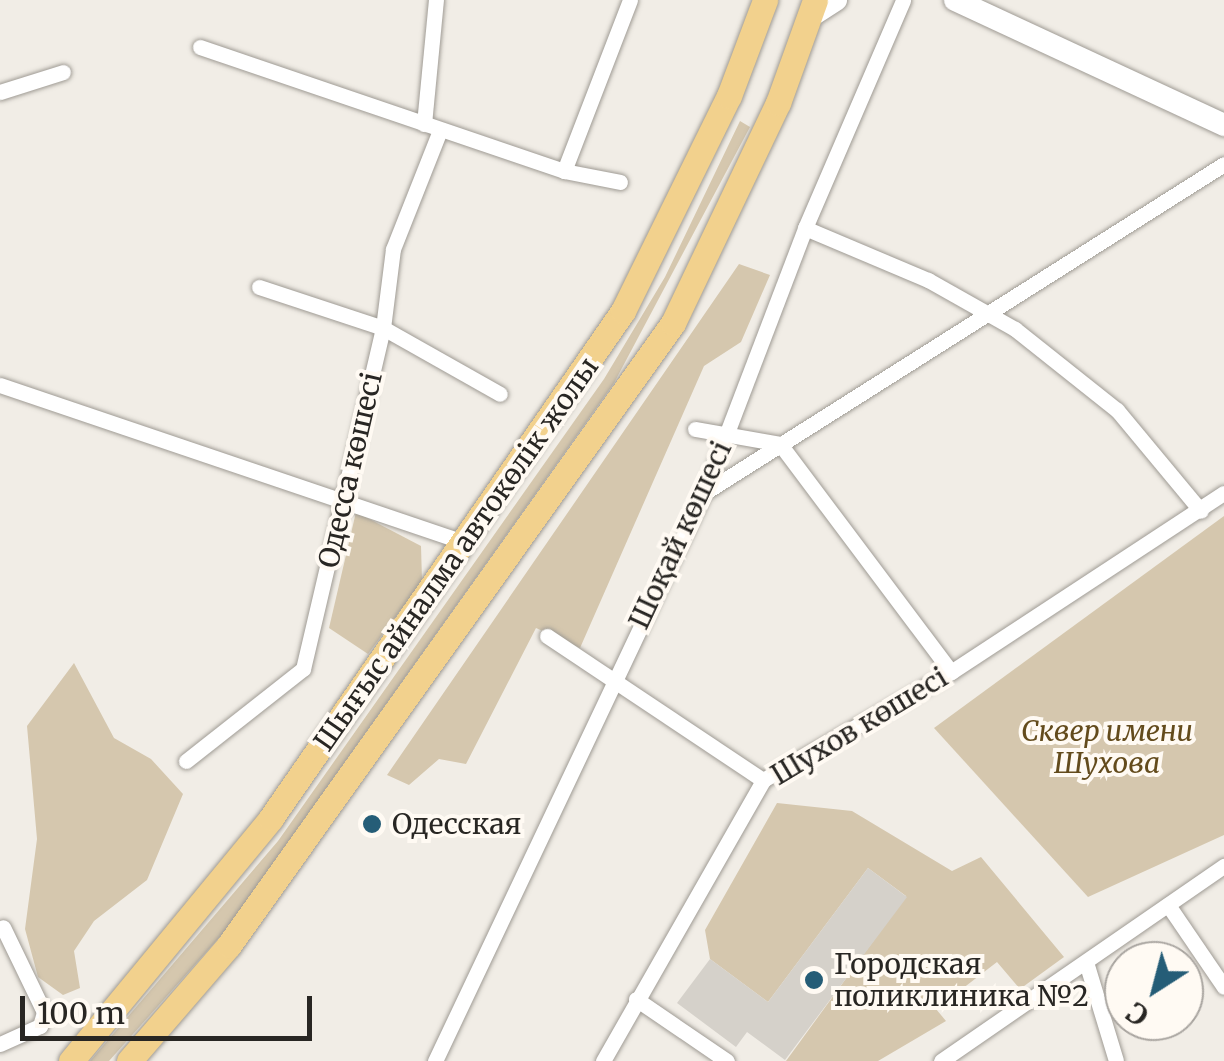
<!DOCTYPE html>
<meta charset="utf-8">
<style>
body{margin:0}
#map{position:relative;width:1224px;height:1061px;overflow:hidden;background:#f1ede6;font-family:Merriweather,serif}
div>[style]{position:absolute}
[style*='--x']{left:calc(var(--x)*1px);top:calc(var(--y)*1px);width:calc(var(--w)*1px);rotate:calc(var(--a)*1deg)}
.green>*{inset:0;background:#d5c7ae}
.building>*{inset:0;background:#d5d1ca}
.roads{filter:drop-shadow(0 0 2px #9f9b94) drop-shadow(0 0 2px #9f9b94)}
.minor>*{height:15px;margin:-7.5px;padding:0 7.5px;transform-origin:7.5px;border-radius:7.5px;background:#fff}
.secondary>*{height:22px;margin:-11px;padding:0 11px;transform-origin:11px;border-radius:11px;background:#fff}
.primary>*{height:25px;margin:-12.5px;padding:0 12.5px;transform-origin:12.5px;border-radius:12.5px;background:#f2d18d}
.dots>*{width:28px;height:28px;translate:-50% -50%;box-sizing:border-box;border:5px solid #fffaf3;border-radius:50%}
span{translate:-50% -50%;white-space:nowrap;text-align:center;line-height:1.15;-webkit-text-stroke:8px #fffaf3;paint-order:stroke}
.street-label{font-size:28px;color:#282623}
.park-label{font-size:28px;color:#634b1c;font-style:italic}
.poi-label{font-size:28px;color:#282623}
.left{translate:0 -50%;text-align:left}
.north{position:absolute;left:1104px;top:941px;width:100px;height:100px;box-sizing:border-box;background:#fffaf3;border:2px solid #a9a5a0;border-radius:50%;rotate:216deg;font-size:28px;font-weight:700;line-height:40px;text-align:center;color:#282623}
.north::after{content:'';display:block;margin:auto;width:35px;height:45px;background:#255d77;clip-path:polygon(50% 0,100% 100%,50% 72%,0 100%)}
.scale{position:absolute;left:20px;top:996px;width:292px;height:45px;box-sizing:border-box;border:5px solid #282623;border-top:0;padding-left:12px;font-size:30px;line-height:35px;white-space:nowrap;color:#282623;-webkit-text-stroke:8px #fffaf3;paint-order:stroke}
</style>
<div id="map">
<div class="green">
<i style="clip-path:polygon(740px 121px,750px 127px,614px 383px,224px 932px,109px 1061px,90px 1061px,278px 841px,604px 379px,665px 277px)"></i>
<i style="clip-path:polygon(739px 264px,770px 275px,741px 342px,704px 366px,580px 648px,536px 628px,466px 764px,439px 759px,409px 785px,387px 775px)"></i>
<i style="clip-path:polygon(356px 512px,421px 546px,422px 581px,368px 654px,329px 628px)"></i>
<i style="clip-path:polygon(1224px 516px,1224px 835px,1088px 897px,934px 728px)"></i>
<i style="clip-path:polygon(74px 663px,114px 738px,151px 759px,183px 794px,147px 880px,94px 921px,74px 951px,80px 988px,63px 995px,38px 977px,25px 929px,37px 839px,27px 726px)"></i>
<i style="clip-path:polygon(777px 803px,852px 811px,952px 871px,981px 857px,1064px 957px,1020px 989px,997px 962px,936px 1009px,946px 1021px,878px 1061px,786px 1061px,906px 896px,868px 868px,768px 1002px,710px 959px,705px 930px)"></i>
</div>
<div class="building">
<i style="clip-path:polygon(868px 868px,907px 897px,785px 1060px,747px 1032px,736px 1047px,677px 1003px,710px 959px,768px 1002px)"></i>
</div>
<div class="roads">
<div class="minor">
<i style="--x:200;--y:47;--w:385;--a:18.8"></i>
<i style="--x:564;--y:171;--w:57;--a:11.1"></i>
<i style="--x:0;--y:92;--w:66;--a:-17.6"></i>
<i style="--x:424;--y:124;--w:125;--a:-84.5"></i>
<i style="--x:564;--y:171;--w:183;--a:-68.9"></i>
<i style="--x:805;--y:228;--w:134;--a:22.9"></i>
<i style="--x:928;--y:280;--w:100;--a:29.4"></i>
<i style="--x:1015;--y:329;--w:130;--a:38.5"></i>
<i style="--x:1117;--y:410;--w:131;--a:50.3"></i>
<i style="--x:259;--y:287;--w:131;--a:18.3"></i>
<i style="--x:383;--y:328;--w:134;--a:29.4"></i>
<i style="--x:0;--y:385;--w:494;--a:18.7"></i>
<i style="--x:695;--y:429;--w:86;--a:10"></i>
<i style="--x:780;--y:444;--w:285;--a:53.1"></i>
<i style="--x:704;--y:493;--w:615;--a:-32.32"></i>
<i style="--x:547;--y:636;--w:260;--a:33.7"></i>
<i style="--x:186;--y:761;--w:149;--a:-38.2"></i>
<i style="--x:303;--y:669;--w:350;--a:-76.8"></i>
<i style="--x:383;--y:328;--w:80;--a:-82.8"></i>
<i style="--x:393;--y:249;--w:128;--a:-68.4"></i>
<i style="--x:1168;--y:905;--w:99;--a:55.7"></i>
<i style="--x:1086;--y:962;--w:103;--a:73.1"></i>
<i style="--x:636;--y:999;--w:110;--a:34.3"></i>
<i style="--x:0;--y:1044;--w:44;--a:-24.2"></i>
<i style="--x:40;--y:1026;--w:15;--a:-74"></i>
<i style="--x:44;--y:1012;--w:94;--a:-115.8"></i>
<i style="--x:435;--y:1061;--w:628;--a:-64.66"></i>
<i style="--x:704;--y:493;--w:284;--a:-69.1"></i>
<i style="--x:805;--y:228;--w:248;--a:-66.7"></i>
<i style="--x:603;--y:1061;--w:323;--a:-60.3"></i>
<i style="--x:763;--y:780;--w:217;--a:-29.9"></i>
<i style="--x:951;--y:672;--w:326;--a:-33.3"></i>
<i style="--x:941;--y:1061;--w:344;--a:-34.6"></i>
</div>
<div class="secondary">
<i style="--x:955;--y:0;--w:297;--a:24.9"></i>
<i style="--x:811;--y:16;--w:30;--a:-33"></i>
</div>
<div class="primary">
<i style="--x:71;--y:1061;--w:315;--a:-50.5"></i>
<i style="--x:271;--y:818;--w:617;--a:-55.23"></i>
<i style="--x:623;--y:311;--w:240;--a:-63.8"></i>
<i style="--x:729;--y:96;--w:103;--a:-69.4"></i>
<i style="--x:129;--y:1061;--w:153;--a:-49.2"></i>
<i style="--x:229;--y:945;--w:764;--a:-54.48"></i>
<i style="--x:673;--y:323;--w:244;--a:-64.5"></i>
<i style="--x:778;--y:103;--w:109;--a:-70.2"></i>
</div>
</div>
<div class="dots">
<i style="left:372px;top:824px;background:#255d77"></i>
<i style="left:814px;top:980px;background:#255d77"></i>
</div>
<div class="street-label">
<span style="left:350px;top:470px;rotate:-77deg">Одесса көшесі</span>
<span style="left:680px;top:535px;rotate:-65deg">Шоқай көшесі</span>
<span style="left:456px;top:554px;rotate:-55deg">Шығыс айналма автокөлік жолы</span>
<span style="left:859px;top:726px;rotate:-31deg">Шухов көшесі</span>
</div>
<div class="park-label">
<span style="left:1107px;top:747px">Сквер имени<br>Шухова</span>
</div>
<div class="poi-label">
<span class="left" style="left:392px;top:824px">Одесская</span>
<span class="left" style="left:834px;top:980px">Городская<br>поликлиника №2</span>
</div>
<div class="north">С</div>
<div class="scale">100 m</div>
</div>
